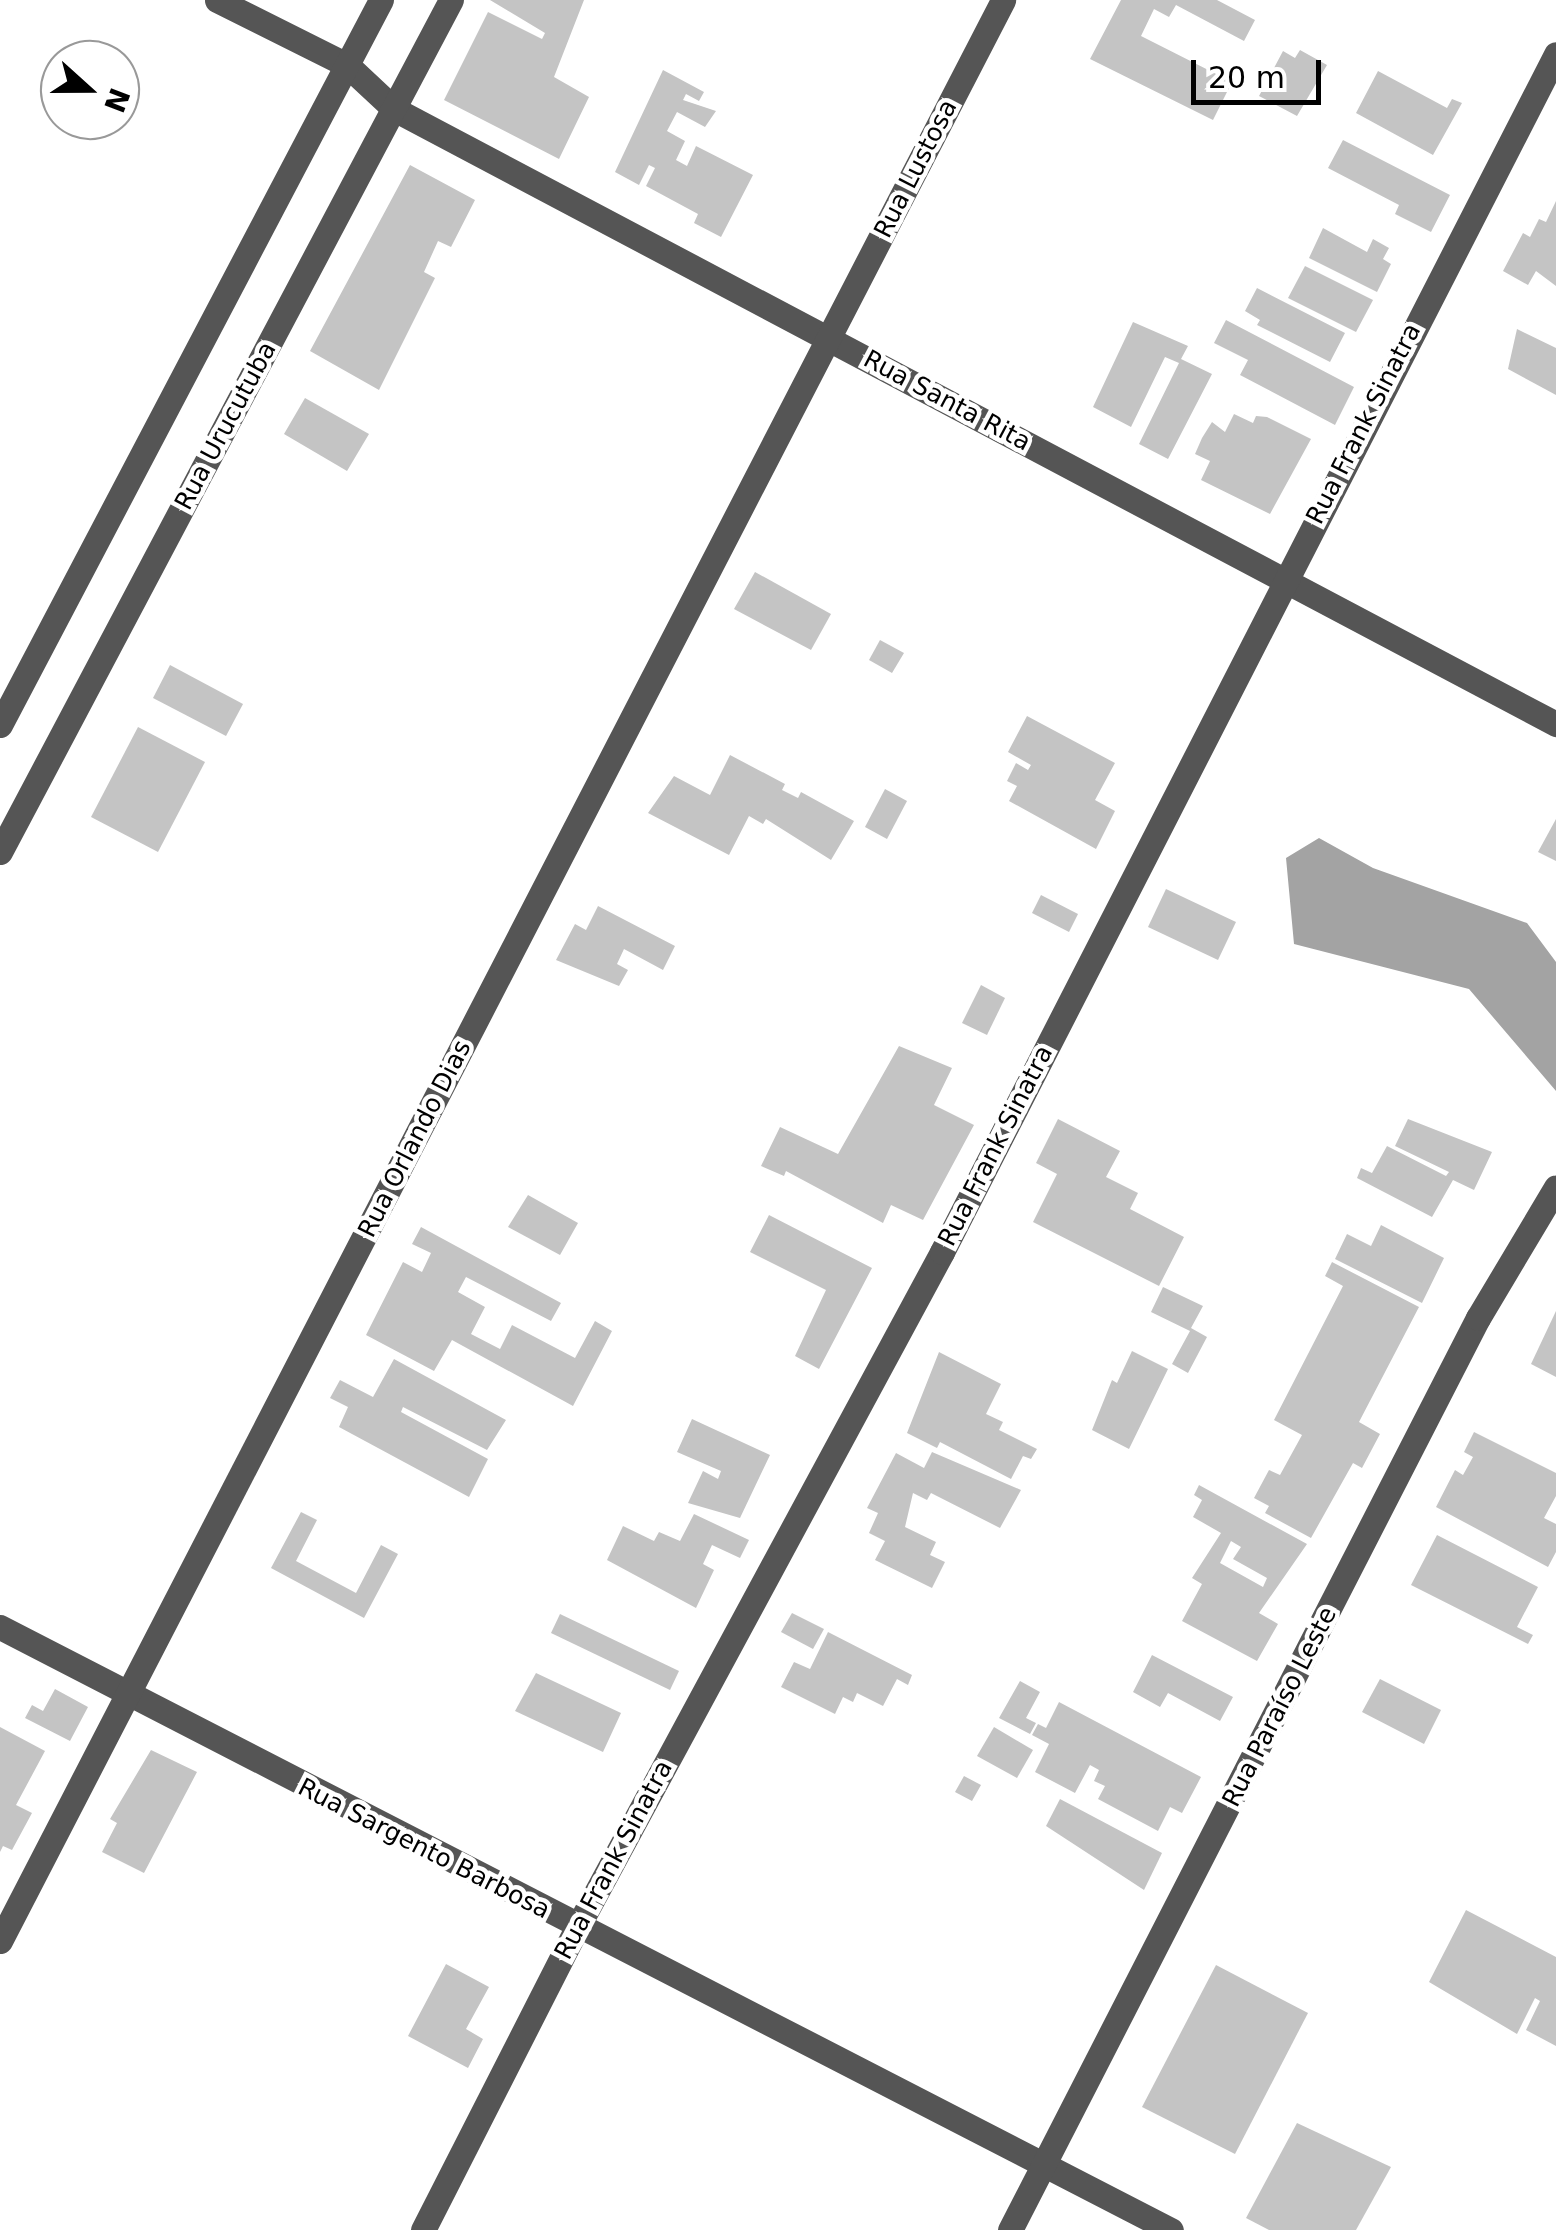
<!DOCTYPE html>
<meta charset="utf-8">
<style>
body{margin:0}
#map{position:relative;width:1556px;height:2230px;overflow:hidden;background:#fff;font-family:"DejaVu Sans",sans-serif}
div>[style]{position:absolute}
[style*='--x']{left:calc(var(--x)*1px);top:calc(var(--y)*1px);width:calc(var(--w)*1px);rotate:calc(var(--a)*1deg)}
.water>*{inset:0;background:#a3a3a3}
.building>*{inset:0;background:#c4c4c4}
.minor>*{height:25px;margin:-12.5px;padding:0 12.5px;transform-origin:12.5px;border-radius:12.5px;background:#555}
span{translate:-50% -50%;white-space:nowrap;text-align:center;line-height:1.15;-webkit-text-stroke:9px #fff;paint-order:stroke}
.street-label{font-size:25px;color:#000}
.north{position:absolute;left:40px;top:40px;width:100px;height:100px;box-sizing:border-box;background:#fff;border:2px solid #999;border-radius:50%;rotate:111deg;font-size:28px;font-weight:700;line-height:40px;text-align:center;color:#000}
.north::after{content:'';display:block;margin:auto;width:35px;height:45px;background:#000;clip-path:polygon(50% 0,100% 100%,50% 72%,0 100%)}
.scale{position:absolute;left:1191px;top:60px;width:130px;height:45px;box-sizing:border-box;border:5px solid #000;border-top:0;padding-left:12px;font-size:30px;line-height:35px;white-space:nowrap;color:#000;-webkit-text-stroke:8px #fff;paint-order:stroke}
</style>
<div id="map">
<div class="water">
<i style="clip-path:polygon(1319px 838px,1373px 868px,1527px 923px,1556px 962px,1556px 1091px,1469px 989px,1294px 944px,1286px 858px)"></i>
</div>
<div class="building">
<i style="clip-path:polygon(490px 0,584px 0,554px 77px,589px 97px,559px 159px,444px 100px,488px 12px,542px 39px,545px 33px)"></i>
<i style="clip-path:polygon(1121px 0,1217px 0,1255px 20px,1244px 41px,1176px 5px,1169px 17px,1154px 9px,1141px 36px,1232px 82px,1213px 120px,1090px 59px)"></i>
<i style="clip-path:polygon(1300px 50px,1327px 65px,1297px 116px,1259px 96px,1283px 51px,1295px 58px)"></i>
<i style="clip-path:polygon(663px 70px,704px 92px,699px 101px,686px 94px,683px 100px,716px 111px,705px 127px,677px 112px,667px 131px,685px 141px,676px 160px,687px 166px,696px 146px,753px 175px,721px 237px,694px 223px,698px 214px,646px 186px,655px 168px,649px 165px,639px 185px,615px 172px)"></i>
<i style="clip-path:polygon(1378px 71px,1447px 108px,1452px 99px,1462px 103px,1433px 155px,1356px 113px)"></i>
<i style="clip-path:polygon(1343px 140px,1450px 195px,1431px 232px,1395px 214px,1399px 205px,1328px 168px)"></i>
<i style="clip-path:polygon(410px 165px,475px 200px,451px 247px,438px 241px,424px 272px,435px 278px,379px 390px,310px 351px)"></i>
<i style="clip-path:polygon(1556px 201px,1556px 286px,1536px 271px,1528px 285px,1503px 271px,1523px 233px,1530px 237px,1539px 219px,1546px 222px)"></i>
<i style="clip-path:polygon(1323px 228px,1367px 252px,1373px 239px,1389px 248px,1383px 259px,1391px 264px,1377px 292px,1309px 258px)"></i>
<i style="clip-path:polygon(1305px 266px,1373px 300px,1356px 332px,1288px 298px)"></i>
<i style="clip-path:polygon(1257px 288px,1345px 333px,1330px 362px,1257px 325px,1260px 320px,1245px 311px)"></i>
<i style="clip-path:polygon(1226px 320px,1354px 387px,1335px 425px,1240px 375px,1248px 360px,1214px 343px)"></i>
<i style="clip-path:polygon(1133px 322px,1188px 346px,1181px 359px,1212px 374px,1168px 459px,1139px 444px,1179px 363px,1165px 357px,1131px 427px,1093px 407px)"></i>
<i style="clip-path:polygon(1517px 329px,1556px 348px,1556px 395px,1508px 369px)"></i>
<i style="clip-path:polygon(305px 398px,369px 434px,347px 471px,284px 434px)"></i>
<i style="clip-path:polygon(1234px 414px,1253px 423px,1256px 416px,1267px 417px,1311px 439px,1270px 514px,1201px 480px,1210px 461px,1195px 454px,1202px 438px,1212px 422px,1225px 432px)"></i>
<i style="clip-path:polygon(755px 572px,831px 614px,811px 650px,734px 609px)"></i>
<i style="clip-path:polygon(880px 640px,904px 653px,892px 673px,869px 660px)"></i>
<i style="clip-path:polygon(170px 665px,243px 704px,226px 736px,153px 698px)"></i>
<i style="clip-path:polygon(1027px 716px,1115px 763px,1095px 800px,1115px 811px,1096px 849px,1009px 801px,1017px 786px,1007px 781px,1016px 763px,1028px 770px,1031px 765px,1008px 752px)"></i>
<i style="clip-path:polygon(138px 727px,205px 762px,158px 852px,91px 817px)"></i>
<i style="clip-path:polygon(730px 755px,785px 784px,782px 790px,798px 798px,801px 792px,854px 821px,831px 860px,766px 819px,763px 824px,749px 816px,729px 855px,648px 813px,674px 776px,710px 795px)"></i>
<i style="clip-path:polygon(885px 789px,907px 801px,887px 839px,865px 827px)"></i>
<i style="clip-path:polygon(1556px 819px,1556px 861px,1538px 852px)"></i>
<i style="clip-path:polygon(1166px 889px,1236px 922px,1218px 960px,1148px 927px)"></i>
<i style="clip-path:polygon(1041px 895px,1078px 914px,1069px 932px,1032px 913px)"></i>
<i style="clip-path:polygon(598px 906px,675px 946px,663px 970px,624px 949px,617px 964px,628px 970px,619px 986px,556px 960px,575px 924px,586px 930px)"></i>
<i style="clip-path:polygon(981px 985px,1005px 998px,987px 1035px,962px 1023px)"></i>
<i style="clip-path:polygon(899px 1046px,952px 1068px,934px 1105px,974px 1125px,923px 1220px,891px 1205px,883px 1223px,786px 1171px,784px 1176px,761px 1166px,780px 1127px,838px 1154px)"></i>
<i style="clip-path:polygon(1058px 1119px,1120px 1151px,1106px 1177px,1138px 1193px,1130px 1209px,1184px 1237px,1159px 1286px,1033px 1222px,1057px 1174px,1036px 1163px)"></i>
<i style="clip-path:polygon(1408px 1119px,1492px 1152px,1474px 1190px,1453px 1180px,1432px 1217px,1357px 1178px,1361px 1168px,1372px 1173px,1387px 1146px,1446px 1176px,1449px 1172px,1395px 1146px)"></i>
<i style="clip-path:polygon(528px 1195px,578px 1223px,560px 1255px,508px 1227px)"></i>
<i style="clip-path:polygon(769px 1215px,872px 1268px,819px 1369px,795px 1356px,826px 1290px,750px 1252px)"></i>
<i style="clip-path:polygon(1381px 1225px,1444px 1258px,1422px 1303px,1335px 1259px,1347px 1234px,1371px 1246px)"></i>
<i style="clip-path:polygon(421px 1227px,561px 1303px,551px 1321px,466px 1277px,458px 1292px,485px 1307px,471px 1334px,500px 1349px,512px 1325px,575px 1358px,595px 1321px,612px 1331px,573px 1406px,452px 1340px,434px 1371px,366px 1335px,403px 1262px,422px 1272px,431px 1253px,412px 1244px)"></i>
<i style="clip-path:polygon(1332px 1262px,1419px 1307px,1359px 1422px,1380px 1434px,1362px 1468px,1353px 1463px,1311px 1538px,1265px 1513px,1269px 1506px,1254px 1498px,1269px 1470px,1280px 1475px,1302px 1435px,1274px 1420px,1343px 1286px,1325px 1276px)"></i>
<i style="clip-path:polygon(1163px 1287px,1203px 1306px,1191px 1328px,1207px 1337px,1188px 1373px,1172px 1364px,1190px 1331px,1151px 1312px)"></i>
<i style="clip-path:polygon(1556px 1311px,1556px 1377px,1531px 1364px)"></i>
<i style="clip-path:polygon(1132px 1351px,1168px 1369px,1129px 1449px,1092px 1430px,1112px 1380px,1117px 1383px)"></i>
<i style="clip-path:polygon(939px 1352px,1001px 1384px,986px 1414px,1003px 1422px,999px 1430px,1037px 1449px,1031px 1459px,1023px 1456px,1011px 1479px,940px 1442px,937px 1448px,907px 1433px)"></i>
<i style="clip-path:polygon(394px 1359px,506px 1420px,487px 1450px,403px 1407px,401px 1412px,488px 1459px,469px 1497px,339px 1427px,348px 1407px,330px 1398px,340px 1380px,373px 1397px)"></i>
<i style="clip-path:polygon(692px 1419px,770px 1455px,740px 1518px,688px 1503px,703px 1471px,718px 1479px,721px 1471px,677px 1452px)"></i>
<i style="clip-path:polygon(1474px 1432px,1556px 1473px,1556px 1496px,1544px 1518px,1556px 1524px,1556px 1552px,1548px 1567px,1436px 1507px,1455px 1470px,1463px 1475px,1473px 1457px,1464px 1452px)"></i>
<i style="clip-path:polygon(932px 1452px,1021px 1490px,1000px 1528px,931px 1493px,927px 1500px,913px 1493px,905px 1527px,936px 1542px,930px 1555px,945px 1562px,932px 1588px,875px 1560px,885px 1541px,869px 1533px,878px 1513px,867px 1508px,896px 1453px,924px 1468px)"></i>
<i style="clip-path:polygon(evenodd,1199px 1485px,1307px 1544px,1259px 1613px,1278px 1624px,1257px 1661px,1182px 1621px,1202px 1584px,1192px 1578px,1221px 1533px,1193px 1517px,1202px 1500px,1194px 1495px,1199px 1485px,1231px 1541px,1241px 1547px,1233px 1559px,1267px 1578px,1263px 1587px,1220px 1563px,1231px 1541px)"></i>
<i style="clip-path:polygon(301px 1512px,317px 1520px,296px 1561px,356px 1593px,381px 1545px,398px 1554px,364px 1618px,271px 1568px)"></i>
<i style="clip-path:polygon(694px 1514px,749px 1540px,740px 1558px,712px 1545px,703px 1564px,714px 1570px,696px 1608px,607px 1560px,623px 1526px,654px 1541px,659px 1532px,680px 1541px)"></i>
<i style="clip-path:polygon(1437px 1535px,1538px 1587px,1517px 1627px,1533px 1635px,1528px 1644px,1411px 1585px)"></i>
<i style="clip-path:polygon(792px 1613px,824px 1629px,813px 1649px,781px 1632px)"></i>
<i style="clip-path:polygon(560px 1614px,679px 1671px,670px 1690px,551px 1633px)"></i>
<i style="clip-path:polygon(828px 1632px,912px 1675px,908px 1685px,897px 1679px,883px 1706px,857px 1693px,853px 1702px,843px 1697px,835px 1714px,781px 1687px,794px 1662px,810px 1669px)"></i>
<i style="clip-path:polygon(1152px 1655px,1233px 1697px,1220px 1721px,1168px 1693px,1160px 1707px,1133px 1692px)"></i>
<i style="clip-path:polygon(536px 1673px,621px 1713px,603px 1752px,515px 1711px)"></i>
<i style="clip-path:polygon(1380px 1679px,1441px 1710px,1424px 1744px,1362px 1712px)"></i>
<i style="clip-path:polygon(1020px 1681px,1040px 1692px,1026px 1718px,1036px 1723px,1030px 1734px,999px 1718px)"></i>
<i style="clip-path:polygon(55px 1689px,88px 1707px,70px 1741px,25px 1718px,32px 1705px,43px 1711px)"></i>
<i style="clip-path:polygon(1059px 1702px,1201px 1777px,1182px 1813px,1170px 1807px,1158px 1831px,1098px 1799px,1105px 1786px,1094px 1781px,1099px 1770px,1090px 1765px,1075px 1793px,1035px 1772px,1049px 1744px,1032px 1735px,1038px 1724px,1046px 1728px)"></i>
<i style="clip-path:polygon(0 1727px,45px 1751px,16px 1805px,32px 1813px,12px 1850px,3px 1846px,0 1852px)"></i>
<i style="clip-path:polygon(994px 1727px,1033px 1750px,1017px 1778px,977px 1756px)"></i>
<i style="clip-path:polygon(151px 1750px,197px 1772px,144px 1873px,102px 1852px,117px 1823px,110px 1819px)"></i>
<i style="clip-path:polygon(964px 1776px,981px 1785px,972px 1801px,955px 1792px)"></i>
<i style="clip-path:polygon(1060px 1799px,1162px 1853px,1144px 1890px,1046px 1826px)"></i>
<i style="clip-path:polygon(1466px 1910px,1556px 1957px,1556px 2046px,1526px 2030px,1540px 2001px,1535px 1998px,1517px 2034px,1429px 1982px)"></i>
<i style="clip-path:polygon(446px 1964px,489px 1987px,466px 2029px,483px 2039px,468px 2068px,408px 2036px)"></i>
<i style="clip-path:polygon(1216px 1965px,1308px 2013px,1235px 2154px,1142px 2107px)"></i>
<i style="clip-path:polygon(1297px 2123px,1391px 2167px,1356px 2230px,1269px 2230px,1246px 2218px)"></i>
</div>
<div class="minor">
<i style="--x:217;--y:0;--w:145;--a:26.6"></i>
<i style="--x:347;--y:65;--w:64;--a:43.1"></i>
<i style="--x:394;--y:109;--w:1315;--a:27.89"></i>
<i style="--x:0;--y:725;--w:819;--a:-62.28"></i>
<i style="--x:0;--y:852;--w:964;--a:-62.11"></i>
<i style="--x:0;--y:1627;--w:1317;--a:27.25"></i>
<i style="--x:0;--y:1941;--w:2185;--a:-62.67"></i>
<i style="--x:423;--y:2230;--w:339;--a:-63"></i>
<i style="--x:577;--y:1928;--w:768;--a:-61.63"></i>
<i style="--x:942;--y:1252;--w:1346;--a:-62.86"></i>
<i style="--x:1010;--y:2230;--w:1025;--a:-62.84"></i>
<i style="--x:1478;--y:1318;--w:152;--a:-59.2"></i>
</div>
<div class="street-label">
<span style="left:916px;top:169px;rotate:-63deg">Rua Lustosa</span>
<span style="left:947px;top:401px;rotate:28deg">Rua Santa Rita</span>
<span style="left:1364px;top:424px;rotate:-63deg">Rua Frank Sinatra</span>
<span style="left:226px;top:426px;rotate:-62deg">Rua Urucutuba</span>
<span style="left:415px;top:1139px;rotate:-63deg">Rua Orlando Dias</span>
<span style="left:996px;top:1146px;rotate:-63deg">Rua Frank Sinatra</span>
<span style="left:1280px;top:1707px;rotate:-63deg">Rua Paraíso Leste</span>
<span style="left:424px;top:1849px;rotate:27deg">Rua Sargento Barbosa</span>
<span style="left:614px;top:1860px;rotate:-62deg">Rua Frank Sinatra</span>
</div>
<div class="north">N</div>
<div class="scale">20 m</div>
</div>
